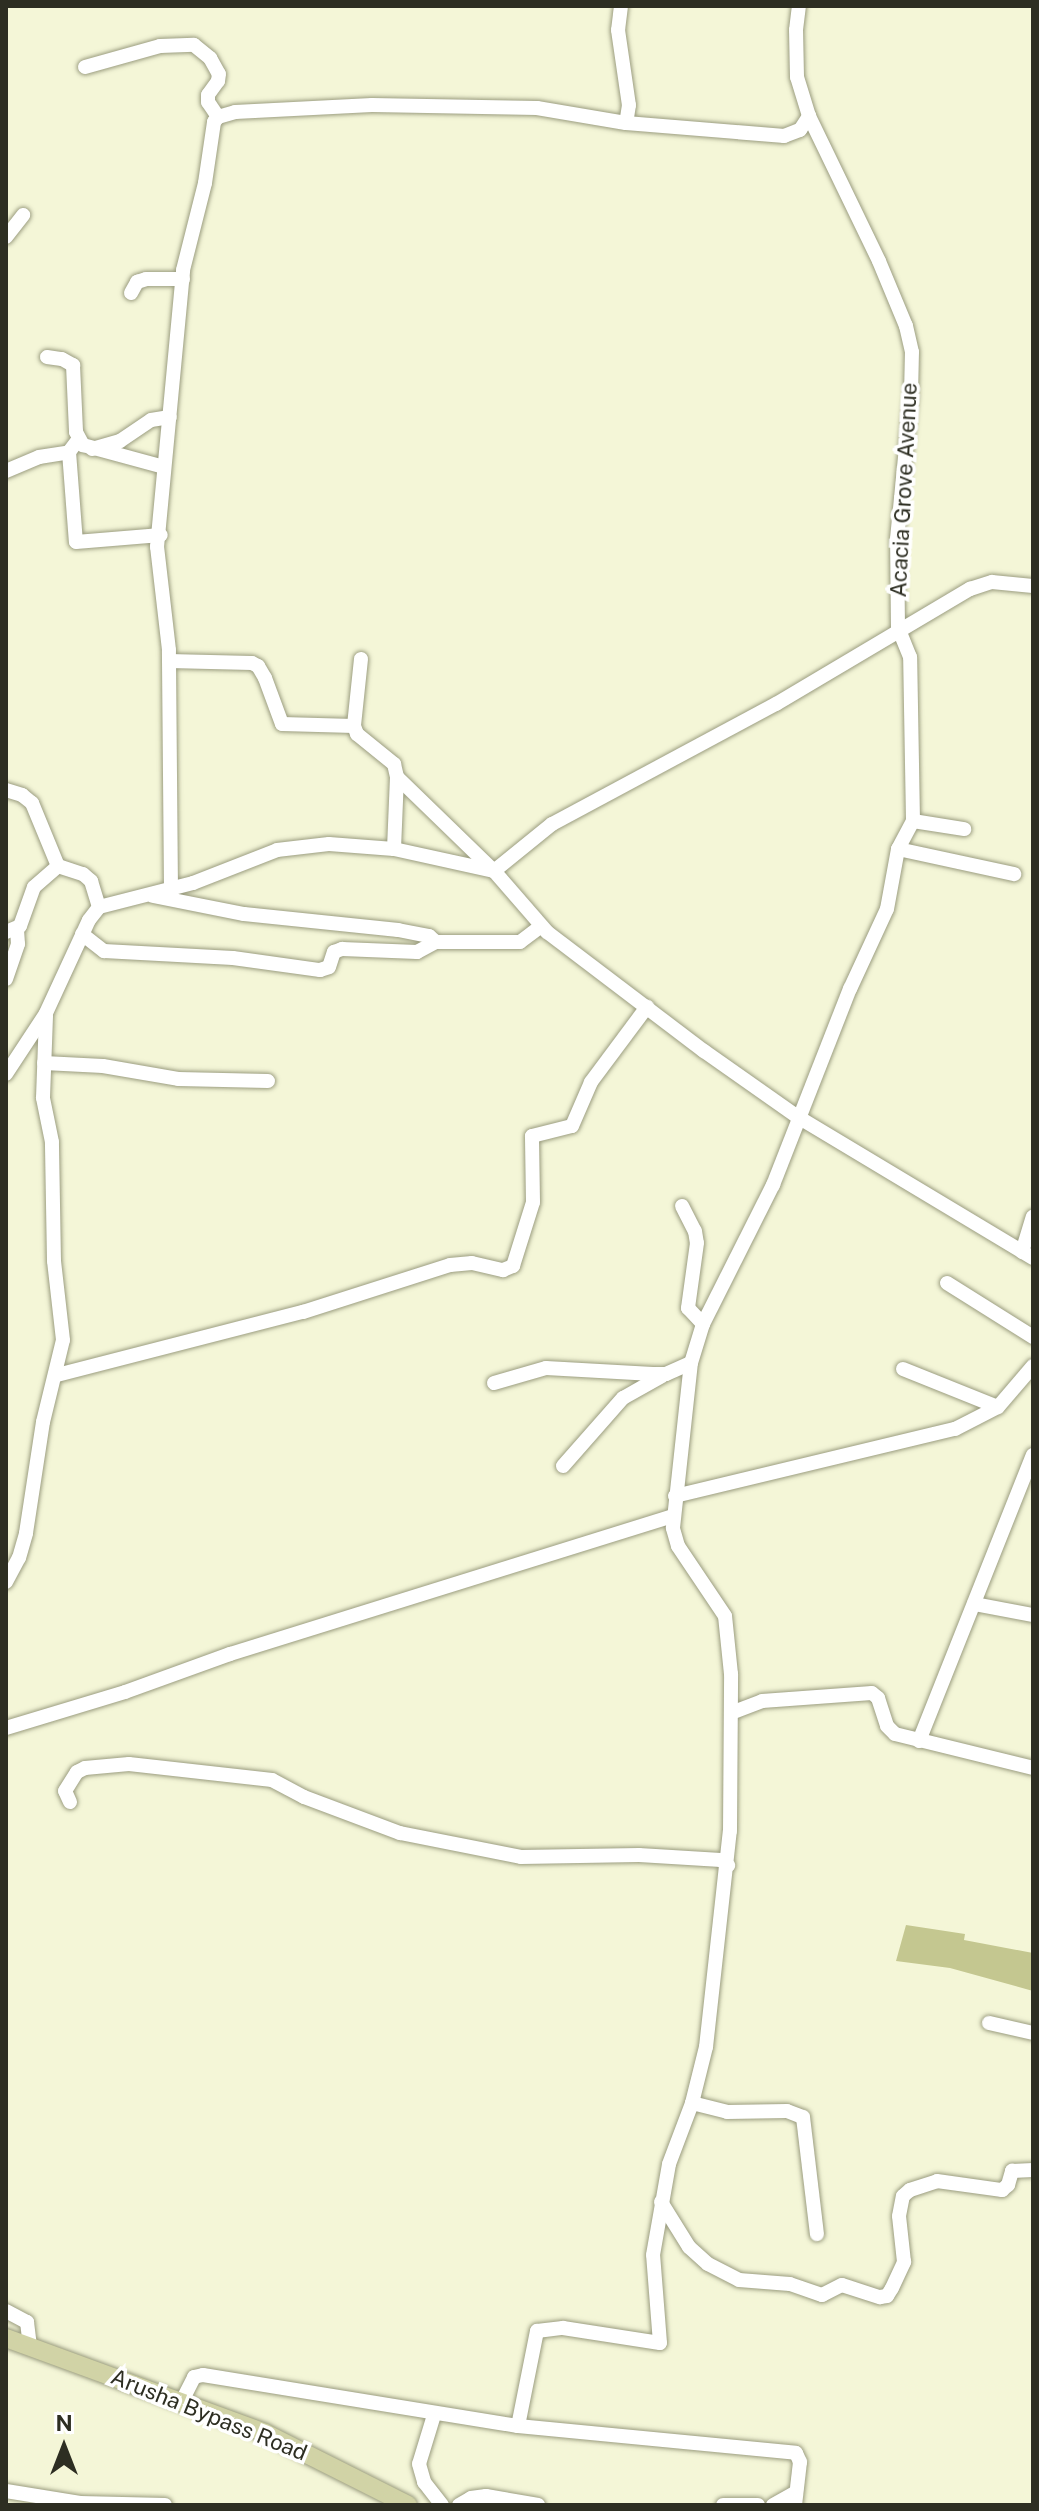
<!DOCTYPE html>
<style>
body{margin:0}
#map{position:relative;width:1039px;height:2511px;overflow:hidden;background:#f4f6d7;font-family:"Public Sans",sans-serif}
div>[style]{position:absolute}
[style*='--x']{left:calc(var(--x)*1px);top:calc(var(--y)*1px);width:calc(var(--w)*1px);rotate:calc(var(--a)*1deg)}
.green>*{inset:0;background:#c4c790}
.roads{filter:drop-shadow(0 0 2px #9b9d80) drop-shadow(0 0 2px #9b9d80)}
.minor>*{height:14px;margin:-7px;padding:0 7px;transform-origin:7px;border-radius:7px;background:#fff}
.major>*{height:18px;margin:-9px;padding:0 9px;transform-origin:9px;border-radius:9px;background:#d1d3a6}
span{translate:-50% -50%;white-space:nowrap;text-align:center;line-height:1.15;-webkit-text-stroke:7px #fff;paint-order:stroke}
.street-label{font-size:22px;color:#2d2e22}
.frame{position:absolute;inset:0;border:8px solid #2d2e22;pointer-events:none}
.north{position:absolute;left:24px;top:2407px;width:80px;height:80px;-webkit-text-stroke:6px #fff;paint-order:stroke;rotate:0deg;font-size:22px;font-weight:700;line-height:32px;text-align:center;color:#2d2e22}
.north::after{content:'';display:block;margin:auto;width:28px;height:36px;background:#2d2e22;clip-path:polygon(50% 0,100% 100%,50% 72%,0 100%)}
</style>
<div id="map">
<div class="green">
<i style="clip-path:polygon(906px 1925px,965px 1934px,964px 1940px,1033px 1953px,1033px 1991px,950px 1968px,896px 1961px)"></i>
</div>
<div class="roads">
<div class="minor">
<i style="--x:621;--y:6;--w:24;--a:97"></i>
<i style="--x:618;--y:30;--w:76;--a:81.7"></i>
<i style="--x:629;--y:105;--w:18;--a:99"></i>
<i style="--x:85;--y:67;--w:78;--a:-15.6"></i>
<i style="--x:160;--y:46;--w:34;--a:-2"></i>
<i style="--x:194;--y:45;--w:21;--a:39"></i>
<i style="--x:210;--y:58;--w:18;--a:61"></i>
<i style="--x:219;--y:74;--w:7;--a:98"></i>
<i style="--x:218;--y:81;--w:17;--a:126"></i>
<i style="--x:208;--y:95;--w:7;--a:90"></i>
<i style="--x:208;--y:102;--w:18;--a:56"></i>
<i style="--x:6;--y:237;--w:28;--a:-52"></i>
<i style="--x:131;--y:293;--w:13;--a:-61"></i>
<i style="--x:137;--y:282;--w:9;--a:-18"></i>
<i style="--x:146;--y:279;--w:37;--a:0"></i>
<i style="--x:47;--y:357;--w:15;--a:8"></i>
<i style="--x:62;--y:359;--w:13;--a:29"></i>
<i style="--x:73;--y:365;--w:67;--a:87.4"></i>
<i style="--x:76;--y:432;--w:15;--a:62"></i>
<i style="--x:83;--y:445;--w:84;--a:15.2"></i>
<i style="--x:78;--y:440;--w:15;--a:127"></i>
<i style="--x:69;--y:452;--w:90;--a:85.6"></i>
<i style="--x:76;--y:542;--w:85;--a:-4.7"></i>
<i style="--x:92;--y:449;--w:29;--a:-16"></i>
<i style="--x:120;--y:441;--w:37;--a:-34"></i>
<i style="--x:151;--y:420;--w:19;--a:-9"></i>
<i style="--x:6;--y:471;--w:36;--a:-23"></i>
<i style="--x:39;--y:457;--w:30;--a:-9"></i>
<i style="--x:361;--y:659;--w:67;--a:96"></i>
<i style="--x:354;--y:726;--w:9;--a:69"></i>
<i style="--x:357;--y:734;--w:48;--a:39"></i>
<i style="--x:394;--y:764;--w:13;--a:77"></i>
<i style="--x:397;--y:777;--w:72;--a:92.4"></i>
<i style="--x:169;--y:661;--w:83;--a:1.4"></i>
<i style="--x:252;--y:663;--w:7;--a:27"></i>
<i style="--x:258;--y:666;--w:14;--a:60"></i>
<i style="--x:265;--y:678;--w:49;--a:69.7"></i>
<i style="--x:282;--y:724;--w:72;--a:1.6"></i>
<i style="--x:397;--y:777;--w:135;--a:44.1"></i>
<i style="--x:494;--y:871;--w:75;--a:-39"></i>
<i style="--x:552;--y:824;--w:254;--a:-28.2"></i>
<i style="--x:776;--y:704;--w:226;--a:-30.7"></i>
<i style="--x:970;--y:589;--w:23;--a:-18"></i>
<i style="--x:992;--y:582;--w:41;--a:5.6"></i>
<i style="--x:6;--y:790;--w:17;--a:17"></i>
<i style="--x:22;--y:795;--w:13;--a:39"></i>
<i style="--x:32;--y:803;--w:68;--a:67.6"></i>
<i style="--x:58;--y:866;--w:26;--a:18"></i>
<i style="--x:83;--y:874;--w:11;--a:41"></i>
<i style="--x:91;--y:881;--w:27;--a:73"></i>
<i style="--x:913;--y:821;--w:52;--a:8.9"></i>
<i style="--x:898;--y:849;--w:119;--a:12.2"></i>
<i style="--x:171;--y:890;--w:240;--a:-90.5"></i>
<i style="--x:169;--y:650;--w:104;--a:-96.6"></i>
<i style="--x:157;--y:547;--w:278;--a:-84.6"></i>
<i style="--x:183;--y:270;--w:90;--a:-75.8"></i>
<i style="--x:205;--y:183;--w:62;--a:-81.6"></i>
<i style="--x:214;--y:122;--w:6;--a:-51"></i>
<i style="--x:218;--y:117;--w:18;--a:-16"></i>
<i style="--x:235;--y:112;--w:137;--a:-2.9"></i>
<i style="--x:372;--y:105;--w:165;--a:1"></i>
<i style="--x:537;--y:108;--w:90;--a:9.6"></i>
<i style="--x:626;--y:123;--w:159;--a:4.7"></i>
<i style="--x:784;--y:136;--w:17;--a:-21"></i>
<i style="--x:800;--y:130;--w:17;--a:-57"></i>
<i style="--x:153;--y:896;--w:93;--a:11.2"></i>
<i style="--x:244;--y:914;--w:155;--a:5.9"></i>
<i style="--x:398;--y:930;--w:32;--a:11"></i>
<i style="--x:429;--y:936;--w:9;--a:41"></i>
<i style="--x:6;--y:932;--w:15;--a:-23"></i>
<i style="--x:20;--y:926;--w:41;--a:-70.3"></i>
<i style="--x:34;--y:887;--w:32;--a:-41"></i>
<i style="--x:82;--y:934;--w:28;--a:38"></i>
<i style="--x:104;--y:951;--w:129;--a:3.1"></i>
<i style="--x:233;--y:958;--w:88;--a:7.9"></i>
<i style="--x:320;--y:970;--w:9;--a:-18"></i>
<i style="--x:329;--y:967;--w:16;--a:-72"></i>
<i style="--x:334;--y:952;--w:9;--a:-21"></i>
<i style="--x:342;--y:949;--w:75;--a:2.3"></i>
<i style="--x:417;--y:952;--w:21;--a:-28"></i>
<i style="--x:436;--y:942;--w:84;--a:0"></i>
<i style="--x:520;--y:942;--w:26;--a:-37"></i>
<i style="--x:6;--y:979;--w:37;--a:-71"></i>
<i style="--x:18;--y:944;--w:14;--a:-94"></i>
<i style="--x:44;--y:1063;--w:59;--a:2.9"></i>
<i style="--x:103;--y:1066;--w:76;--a:9.8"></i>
<i style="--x:178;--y:1079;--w:90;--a:1.3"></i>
<i style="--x:6;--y:1074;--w:73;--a:-56.7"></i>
<i style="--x:46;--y:1013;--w:102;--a:-65.2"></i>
<i style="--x:89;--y:920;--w:16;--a:-52"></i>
<i style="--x:99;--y:907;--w:97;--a:-14.3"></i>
<i style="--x:193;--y:883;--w:90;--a:-21.4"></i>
<i style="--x:277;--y:850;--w:52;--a:-6.6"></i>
<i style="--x:329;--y:844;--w:65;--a:4.4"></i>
<i style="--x:394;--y:849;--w:102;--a:12.4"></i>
<i style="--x:494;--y:871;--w:81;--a:49"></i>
<i style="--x:547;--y:932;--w:197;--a:37.2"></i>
<i style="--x:704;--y:1051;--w:115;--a:35.1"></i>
<i style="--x:798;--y:1117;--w:274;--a:31"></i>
<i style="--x:682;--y:1206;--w:28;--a:63"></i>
<i style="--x:695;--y:1231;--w:12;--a:81"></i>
<i style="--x:697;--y:1243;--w:66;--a:97.9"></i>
<i style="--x:688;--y:1308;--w:22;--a:47"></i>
<i style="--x:1022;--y:1252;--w:37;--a:-73"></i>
<i style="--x:947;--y:1283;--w:102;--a:32.1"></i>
<i style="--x:903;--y:1369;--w:102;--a:21.8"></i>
<i style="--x:57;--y:1375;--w:254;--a:-14.4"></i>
<i style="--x:303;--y:1312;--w:154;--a:-17.7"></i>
<i style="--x:450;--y:1265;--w:22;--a:-5"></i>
<i style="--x:472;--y:1263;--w:32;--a:13"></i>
<i style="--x:503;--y:1270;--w:11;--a:-22"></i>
<i style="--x:513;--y:1266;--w:67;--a:-72.6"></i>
<i style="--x:533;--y:1202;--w:66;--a:-90.9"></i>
<i style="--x:532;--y:1136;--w:41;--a:-14"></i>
<i style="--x:572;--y:1126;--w:48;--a:-66.6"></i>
<i style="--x:591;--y:1082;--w:94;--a:-53.3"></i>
<i style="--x:494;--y:1383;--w:54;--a:-16.1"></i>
<i style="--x:546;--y:1368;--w:107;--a:3.2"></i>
<i style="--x:653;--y:1374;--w:13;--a:0"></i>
<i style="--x:666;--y:1374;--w:27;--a:-24"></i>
<i style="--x:563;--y:1466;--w:91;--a:-48.6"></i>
<i style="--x:623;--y:1398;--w:45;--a:-29.4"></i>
<i style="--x:675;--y:1496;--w:288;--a:-13.5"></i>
<i style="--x:955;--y:1429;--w:48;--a:-27.1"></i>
<i style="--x:998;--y:1407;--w:54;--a:-49.5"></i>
<i style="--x:6;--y:1582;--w:27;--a:-62"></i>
<i style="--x:19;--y:1558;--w:26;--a:-74"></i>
<i style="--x:26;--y:1533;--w:112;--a:-81.3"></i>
<i style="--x:43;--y:1422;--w:84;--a:-76.3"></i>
<i style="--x:63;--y:1340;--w:80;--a:-96.5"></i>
<i style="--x:54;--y:1261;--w:119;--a:-91"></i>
<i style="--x:52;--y:1142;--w:45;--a:-101.6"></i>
<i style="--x:43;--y:1098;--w:82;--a:-87.9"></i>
<i style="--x:974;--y:1604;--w:60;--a:10.6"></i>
<i style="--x:731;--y:1713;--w:33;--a:-21"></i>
<i style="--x:762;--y:1701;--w:110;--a:-4.2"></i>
<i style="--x:872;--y:1693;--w:8;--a:40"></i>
<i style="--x:878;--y:1698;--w:29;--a:72"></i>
<i style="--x:887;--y:1726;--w:11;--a:45"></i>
<i style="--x:895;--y:1734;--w:142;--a:13.8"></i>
<i style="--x:6;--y:1728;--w:124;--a:-16.8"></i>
<i style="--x:125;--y:1692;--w:112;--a:-19.9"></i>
<i style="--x:230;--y:1654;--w:464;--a:-17.3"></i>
<i style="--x:919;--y:1741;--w:308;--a:-68.3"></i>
<i style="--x:70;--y:1802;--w:12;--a:-114"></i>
<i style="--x:65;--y:1791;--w:22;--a:-58"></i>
<i style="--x:77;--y:1772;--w:9;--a:-27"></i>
<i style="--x:85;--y:1768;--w:44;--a:-5.2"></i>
<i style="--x:129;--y:1764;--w:144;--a:6.4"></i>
<i style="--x:272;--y:1780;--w:36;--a:28"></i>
<i style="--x:304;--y:1797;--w:103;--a:20.6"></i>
<i style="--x:400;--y:1833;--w:123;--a:11.2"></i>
<i style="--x:521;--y:1857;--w:118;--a:-1"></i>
<i style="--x:639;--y:1855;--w:82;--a:3.5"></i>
<i style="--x:721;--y:1860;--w:9;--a:36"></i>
<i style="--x:989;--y:2023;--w:45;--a:12.8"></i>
<i style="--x:692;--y:2103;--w:36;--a:14"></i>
<i style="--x:727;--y:2112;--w:60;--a:-1"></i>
<i style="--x:787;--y:2111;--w:17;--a:21"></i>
<i style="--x:803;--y:2117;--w:118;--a:83.2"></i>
<i style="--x:661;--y:2202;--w:53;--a:58.1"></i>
<i style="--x:689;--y:2247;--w:25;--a:42"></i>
<i style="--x:708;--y:2264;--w:35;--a:27"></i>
<i style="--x:739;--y:2280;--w:51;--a:4.5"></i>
<i style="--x:790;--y:2284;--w:34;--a:19"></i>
<i style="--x:822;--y:2295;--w:22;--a:-27"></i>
<i style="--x:842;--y:2285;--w:40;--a:18"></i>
<i style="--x:880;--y:2297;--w:7;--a:-8"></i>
<i style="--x:887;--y:2296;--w:9;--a:-58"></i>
<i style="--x:892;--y:2288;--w:29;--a:-65"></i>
<i style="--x:904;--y:2262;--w:46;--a:-96.2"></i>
<i style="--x:899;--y:2216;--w:20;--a:-79"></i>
<i style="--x:903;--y:2196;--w:9;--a:-41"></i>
<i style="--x:910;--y:2190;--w:28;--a:-18"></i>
<i style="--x:937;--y:2181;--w:66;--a:7.9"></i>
<i style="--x:1002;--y:2190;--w:8;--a:-40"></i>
<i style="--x:1008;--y:2185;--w:15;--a:-74"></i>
<i style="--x:1012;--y:2171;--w:21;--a:-3"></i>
<i style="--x:6;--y:2311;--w:24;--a:28"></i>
<i style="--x:27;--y:2322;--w:24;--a:83"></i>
<i style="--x:182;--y:2401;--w:27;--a:-63"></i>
<i style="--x:194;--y:2377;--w:9;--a:-13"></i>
<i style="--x:203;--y:2375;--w:319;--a:9.2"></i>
<i style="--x:518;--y:2426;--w:279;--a:5.5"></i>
<i style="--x:796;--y:2453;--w:10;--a:66"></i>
<i style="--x:800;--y:2462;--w:43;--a:96.6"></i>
<i style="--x:434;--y:2415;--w:51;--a:107"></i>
<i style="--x:419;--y:2464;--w:19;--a:74"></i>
<i style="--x:424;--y:2482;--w:29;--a:52"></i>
<i style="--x:518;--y:2426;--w:97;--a:-78.7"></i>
<i style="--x:537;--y:2331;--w:26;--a:-7"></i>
<i style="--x:563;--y:2328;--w:98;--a:8.8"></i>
<i style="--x:660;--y:2343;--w:88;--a:-94.5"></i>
<i style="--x:653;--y:2255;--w:92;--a:-80"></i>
<i style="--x:669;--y:2164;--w:65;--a:-69.3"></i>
<i style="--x:692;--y:2103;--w:58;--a:-76"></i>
<i style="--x:706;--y:2047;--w:217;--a:-83.7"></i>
<i style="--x:730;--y:1831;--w:157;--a:-89.6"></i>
<i style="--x:731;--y:1674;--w:58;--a:-95.9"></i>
<i style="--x:725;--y:1616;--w:84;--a:-123.9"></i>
<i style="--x:678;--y:1546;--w:19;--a:-106"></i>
<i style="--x:673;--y:1528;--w:166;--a:-83.8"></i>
<i style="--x:691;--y:1363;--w:41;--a:-72.9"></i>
<i style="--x:703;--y:1324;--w:156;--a:-63.3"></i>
<i style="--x:773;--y:1185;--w:211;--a:-68.6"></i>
<i style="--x:850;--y:989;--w:88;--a:-65.2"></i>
<i style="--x:887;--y:909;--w:61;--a:-79.6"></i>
<i style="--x:898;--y:849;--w:32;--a:-62"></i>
<i style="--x:913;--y:821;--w:164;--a:-91"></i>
<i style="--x:910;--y:657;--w:31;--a:-112"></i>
<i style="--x:898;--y:628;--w:89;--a:-90.6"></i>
<i style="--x:897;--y:539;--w:145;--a:-84.4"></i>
<i style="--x:911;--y:395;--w:43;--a:-88.7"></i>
<i style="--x:912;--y:352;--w:27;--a:-103"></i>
<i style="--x:906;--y:326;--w:70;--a:-112.6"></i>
<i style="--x:879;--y:261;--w:161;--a:-115.8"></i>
<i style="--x:809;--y:116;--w:41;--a:-107.1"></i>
<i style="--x:797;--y:77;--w:47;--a:-91.2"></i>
<i style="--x:796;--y:30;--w:24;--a:-83"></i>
<i style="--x:6;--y:2491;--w:75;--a:9.2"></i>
<i style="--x:80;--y:2503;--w:85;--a:1.3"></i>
<i style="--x:459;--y:2505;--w:14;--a:-30"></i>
<i style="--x:471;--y:2498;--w:15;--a:-8"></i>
<i style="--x:486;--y:2496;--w:53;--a:9.8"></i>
<i style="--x:723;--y:2505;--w:35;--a:0"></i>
<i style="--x:773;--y:2505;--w:26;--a:-29"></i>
</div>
<div class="major">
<i style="--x:6;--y:2338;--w:276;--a:20.1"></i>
<i style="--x:265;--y:2433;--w:160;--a:26.7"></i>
</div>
</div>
<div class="street-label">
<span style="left:904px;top:490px;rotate:-87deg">Acacia Grove Avenue</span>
<span style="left:209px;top:2415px;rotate:22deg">Arusha Bypass Road</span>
</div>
<div class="frame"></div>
<div class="north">N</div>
</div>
